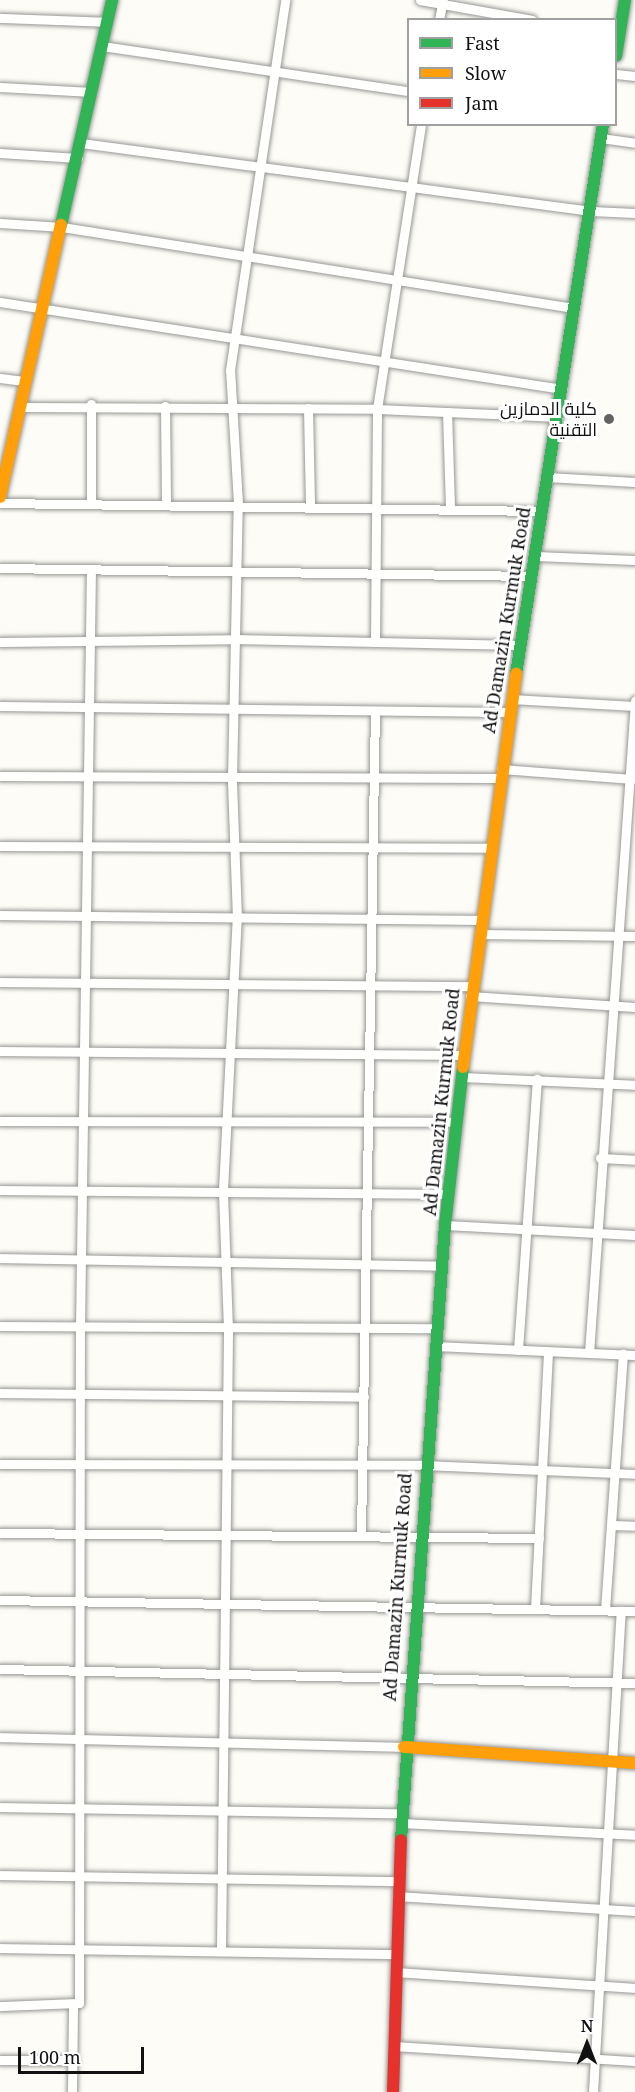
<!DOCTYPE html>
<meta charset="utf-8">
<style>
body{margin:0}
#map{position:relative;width:635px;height:2092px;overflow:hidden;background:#fdfcf7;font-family:"Noto Serif",Cairo,serif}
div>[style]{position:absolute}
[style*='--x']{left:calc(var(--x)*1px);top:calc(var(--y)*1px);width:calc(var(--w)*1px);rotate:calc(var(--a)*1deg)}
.roads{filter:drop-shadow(0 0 2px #979795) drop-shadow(0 0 2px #979795)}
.street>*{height:9px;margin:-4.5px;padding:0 4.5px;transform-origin:4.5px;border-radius:4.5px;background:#fffffe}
.fast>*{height:12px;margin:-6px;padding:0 6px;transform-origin:6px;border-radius:6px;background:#30b455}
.slow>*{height:12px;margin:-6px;padding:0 6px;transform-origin:6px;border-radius:6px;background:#ff9f0a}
.jam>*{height:12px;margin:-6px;padding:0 6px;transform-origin:6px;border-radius:6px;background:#e5322d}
.dots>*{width:16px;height:16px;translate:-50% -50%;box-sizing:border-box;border:3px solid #fff;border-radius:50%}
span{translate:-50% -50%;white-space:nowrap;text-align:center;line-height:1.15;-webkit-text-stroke:6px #fff;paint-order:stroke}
.poi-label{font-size:18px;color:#111}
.right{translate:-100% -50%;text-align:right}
.street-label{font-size:18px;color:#111}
.legend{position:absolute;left:407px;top:18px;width:210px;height:108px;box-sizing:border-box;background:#fff;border:2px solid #a0a0a0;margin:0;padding:8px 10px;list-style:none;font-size:18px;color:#111}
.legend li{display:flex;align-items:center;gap:12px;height:30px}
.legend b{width:30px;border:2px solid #a0a0a0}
.north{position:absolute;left:557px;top:2014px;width:60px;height:60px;-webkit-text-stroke:4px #fff;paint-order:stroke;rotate:0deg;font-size:16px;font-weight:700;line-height:24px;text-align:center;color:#111}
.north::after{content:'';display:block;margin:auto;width:21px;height:27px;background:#111;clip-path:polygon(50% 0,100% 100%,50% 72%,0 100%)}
.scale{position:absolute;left:18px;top:2047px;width:126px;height:27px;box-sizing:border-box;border:3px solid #111;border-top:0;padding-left:8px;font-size:18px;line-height:21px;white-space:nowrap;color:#111;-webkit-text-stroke:4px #fff;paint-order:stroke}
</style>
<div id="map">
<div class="roads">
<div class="street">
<i style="--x:420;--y:0;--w:114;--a:10.1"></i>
<i style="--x:0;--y:18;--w:107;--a:2.1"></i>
<i style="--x:439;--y:20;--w:20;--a:-79"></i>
<i style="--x:102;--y:46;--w:309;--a:8.4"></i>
<i style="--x:616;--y:74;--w:19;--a:6"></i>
<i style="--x:0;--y:87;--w:92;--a:3.1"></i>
<i style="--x:601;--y:138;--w:34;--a:8"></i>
<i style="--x:81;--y:143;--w:515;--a:7.59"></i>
<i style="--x:591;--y:211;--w:44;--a:2.6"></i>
<i style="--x:0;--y:153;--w:78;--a:3.7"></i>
<i style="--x:0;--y:223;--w:62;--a:3.7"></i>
<i style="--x:62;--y:227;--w:518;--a:8.99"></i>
<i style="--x:0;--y:302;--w:569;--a:8.8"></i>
<i style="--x:0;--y:378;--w:26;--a:7"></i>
<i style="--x:91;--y:404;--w:97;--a:90"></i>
<i style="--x:165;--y:406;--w:96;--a:89.4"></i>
<i style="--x:21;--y:407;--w:356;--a:0.3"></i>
<i style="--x:377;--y:409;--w:181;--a:2.5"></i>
<i style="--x:308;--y:408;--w:96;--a:88.8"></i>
<i style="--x:447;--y:412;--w:95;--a:88.2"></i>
<i style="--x:547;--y:477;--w:88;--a:3.3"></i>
<i style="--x:0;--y:503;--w:542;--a:0.85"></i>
<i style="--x:535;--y:556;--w:100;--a:2.3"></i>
<i style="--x:0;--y:568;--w:532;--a:0.86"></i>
<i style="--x:0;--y:642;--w:234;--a:-0.7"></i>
<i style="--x:234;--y:639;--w:286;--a:1.2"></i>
<i style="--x:375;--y:642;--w:233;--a:-89.5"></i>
<i style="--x:377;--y:409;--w:288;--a:-81.2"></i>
<i style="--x:511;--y:699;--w:124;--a:3.2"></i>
<i style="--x:0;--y:706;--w:509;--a:0.68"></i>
<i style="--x:501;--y:769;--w:132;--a:4.3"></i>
<i style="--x:0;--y:776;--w:500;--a:0.23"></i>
<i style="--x:0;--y:846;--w:489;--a:0.2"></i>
<i style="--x:0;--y:915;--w:480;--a:0.6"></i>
<i style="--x:479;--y:934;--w:156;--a:0.7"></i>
<i style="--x:0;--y:982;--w:471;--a:0.5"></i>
<i style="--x:470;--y:996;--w:165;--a:3.8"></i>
<i style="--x:0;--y:1051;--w:463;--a:0.5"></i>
<i style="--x:461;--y:1077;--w:174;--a:2.6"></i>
<i style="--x:0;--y:1121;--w:457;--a:0.1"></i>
<i style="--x:600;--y:1158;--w:35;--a:3"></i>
<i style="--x:0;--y:1190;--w:449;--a:0.5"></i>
<i style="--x:445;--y:1225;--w:190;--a:3"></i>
<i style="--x:0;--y:1258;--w:441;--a:1"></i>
<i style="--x:0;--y:1326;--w:436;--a:0.3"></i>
<i style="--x:434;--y:1346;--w:201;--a:2.6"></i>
<i style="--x:518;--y:1350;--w:272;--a:-86"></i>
<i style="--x:589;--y:1353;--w:654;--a:-85.96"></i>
<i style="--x:0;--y:1393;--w:364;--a:0.6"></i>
<i style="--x:0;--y:1464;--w:423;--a:0.1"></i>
<i style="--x:423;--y:1465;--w:212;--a:2.4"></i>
<i style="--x:611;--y:1525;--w:24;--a:2"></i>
<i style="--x:0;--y:1533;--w:539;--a:0.53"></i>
<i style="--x:361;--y:1535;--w:824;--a:-89.03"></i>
<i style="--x:0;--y:1600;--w:635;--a:0.99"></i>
<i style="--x:535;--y:1609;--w:258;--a:-87.1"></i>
<i style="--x:605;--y:1610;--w:257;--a:-86"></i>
<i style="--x:0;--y:1669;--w:635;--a:1.26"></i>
<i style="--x:0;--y:1737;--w:404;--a:1.4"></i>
<i style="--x:0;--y:1807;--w:402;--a:0.9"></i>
<i style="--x:401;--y:1823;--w:234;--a:2.9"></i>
<i style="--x:0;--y:1875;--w:398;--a:0.9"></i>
<i style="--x:397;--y:1896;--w:238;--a:3.6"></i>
<i style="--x:0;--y:1948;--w:396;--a:0.9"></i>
<i style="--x:221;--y:1950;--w:621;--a:-89.35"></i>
<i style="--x:228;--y:1329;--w:139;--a:-92.1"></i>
<i style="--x:223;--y:1190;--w:272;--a:-87.1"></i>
<i style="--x:237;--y:918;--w:138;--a:-92.1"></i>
<i style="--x:232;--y:780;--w:277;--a:-88.8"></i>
<i style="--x:238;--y:503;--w:133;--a:-93.4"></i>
<i style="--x:230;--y:370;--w:374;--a:-81.5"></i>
<i style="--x:396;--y:1972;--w:240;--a:3.8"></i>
<i style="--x:0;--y:2006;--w:79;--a:-2.2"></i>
<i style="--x:79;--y:2003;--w:676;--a:-89.92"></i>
<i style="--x:80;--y:1327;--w:757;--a:-89.17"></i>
<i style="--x:394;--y:2046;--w:241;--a:3.6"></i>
<i style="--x:0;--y:2060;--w:74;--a:0"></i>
<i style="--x:72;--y:2092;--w:85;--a:-89.3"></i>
<i style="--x:593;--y:2092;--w:482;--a:-86.7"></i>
</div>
<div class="fast">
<i style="--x:616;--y:56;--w:57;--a:-80.9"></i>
<i style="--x:61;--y:225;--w:231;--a:-77.2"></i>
<i style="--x:516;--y:674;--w:557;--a:-81.01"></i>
<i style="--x:401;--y:1840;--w:617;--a:-85.91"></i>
<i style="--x:445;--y:1225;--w:159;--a:-83.5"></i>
</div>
<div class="slow">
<i style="--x:0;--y:497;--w:279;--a:-77.4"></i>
<i style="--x:463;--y:1067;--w:397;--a:-82.3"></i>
<i style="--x:404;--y:1747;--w:232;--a:4"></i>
</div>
<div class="jam">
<i style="--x:393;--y:2092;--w:252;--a:-88.2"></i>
</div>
</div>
<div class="dots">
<i style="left:609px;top:419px;background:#646362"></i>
</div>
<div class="poi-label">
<span class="right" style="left:597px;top:419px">كلية الدمازين<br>التقنية</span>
</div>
<div class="street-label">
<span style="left:506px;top:620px;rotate:-81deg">Ad Damazin Kurmuk Road</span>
<span style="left:441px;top:1102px;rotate:-84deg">Ad Damazin Kurmuk Road</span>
<span style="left:397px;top:1587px;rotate:-86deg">Ad Damazin Kurmuk Road</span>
</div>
<ul class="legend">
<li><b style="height:8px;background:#30b455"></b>Fast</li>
<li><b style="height:8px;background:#ff9f0a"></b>Slow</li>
<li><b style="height:8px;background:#e5322d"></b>Jam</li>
</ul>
<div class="north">N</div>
<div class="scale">100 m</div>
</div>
